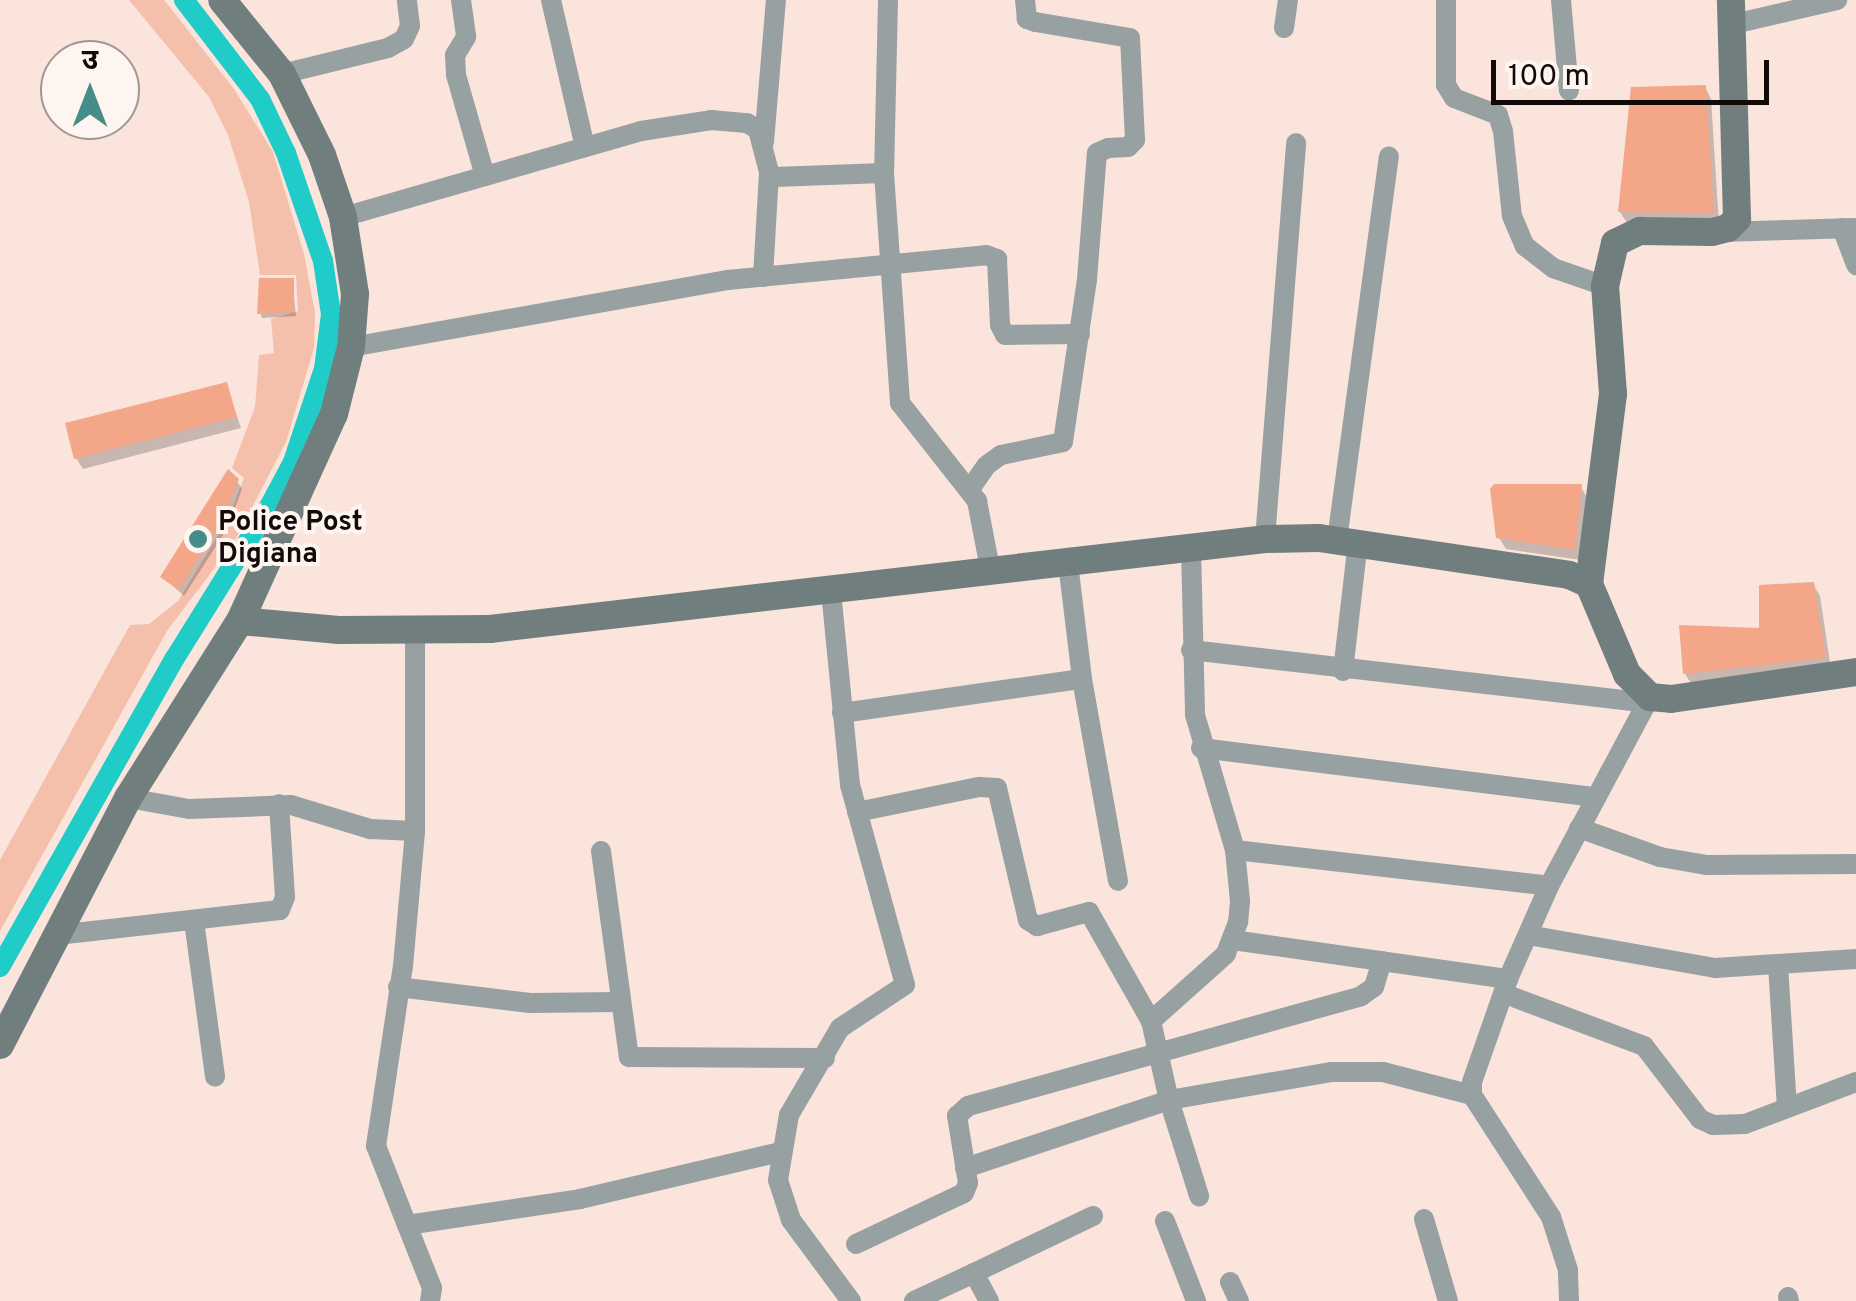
<!DOCTYPE html>
<meta charset="utf-8">
<style>
body{margin:0}
#map{position:relative;width:1856px;height:1301px;overflow:hidden;background:#fae4dc;font-family:Overpass,"Noto Sans Devanagari",sans-serif}
div>[style]{position:absolute}
[style*='--x']{left:calc(var(--x)*1px);top:calc(var(--y)*1px);width:calc(var(--w)*1px);rotate:calc(var(--a)*1deg)}
.green>*{inset:0;background:#f4bfab}
.shadow>*{inset:0;background:#0003}
.canal>*{height:20px;margin:-10px;padding:0 10px;transform-origin:10px;border-radius:10px;background:#1fccc7}
.building>*{inset:0;background:#f4a688}
.street>*{height:20px;margin:-10px;padding:0 10px;transform-origin:10px;border-radius:10px;background:#97a1a1}
.secondary>*{height:28px;margin:-14px;padding:0 14px;transform-origin:14px;border-radius:14px;background:#707f7d}
.dots>*{width:28px;height:28px;translate:-50% -50%;box-sizing:border-box;border:5px solid #fef5f1;border-radius:50%}
span{translate:-50% -50%;white-space:nowrap;text-align:center;line-height:1.15;-webkit-text-stroke:8px #fef5f1;paint-order:stroke}
.poi-label{font-size:28px;color:#110a08;font-weight:700}
.left{translate:0 -50%;text-align:left}
.north{position:absolute;left:40px;top:40px;width:100px;height:100px;box-sizing:border-box;background:#fef5f1;border:2px solid #9f9794;border-radius:50%;rotate:0deg;font-size:28px;font-weight:700;line-height:40px;text-align:center;color:#110a08}
.north::after{content:'';display:block;margin:auto;width:35px;height:45px;background:#458d89;clip-path:polygon(50% 0,100% 100%,50% 72%,0 100%)}
.scale{position:absolute;left:1491px;top:60px;width:278px;height:45px;box-sizing:border-box;border:5px solid #110a08;border-top:0;padding-left:12px;font-size:30px;line-height:35px;white-space:nowrap;color:#110a08;-webkit-text-stroke:8px #fef5f1;paint-order:stroke}
</style>
<div id="map">
<div class="green">
<i style="clip-path:polygon(129px 0,164px 0,234px 89px,273px 152px,304px 254px,315px 313px,314px 348px,286px 442px,234px 542px,167px 631px,0 931px,0 860px,130px 625px,149px 624px,178px 601px,227px 521px,244px 478px,232px 468px,255px 407px,259px 355px,274px 353px,271px 319px,298px 311px,296px 275px,260px 275px,249px 202px,228px 135px,209px 97px)"></i>
</div>
<div class="shadow">
<i style="clip-path:polygon(1705px 87px,1711px 99px,1719px 224px,1627px 223px,1620px 212px)"></i>
<i style="clip-path:polygon(292px 280px,296px 316px,262px 318px,260px 313px)"></i>
<i style="clip-path:polygon(226px 385px,241px 428px,83px 469px,76px 458px)"></i>
<i style="clip-path:polygon(237px 481px,242px 489px,228px 527px,184px 596px,163px 577px)"></i>
<i style="clip-path:polygon(1581px 487px,1587px 498px,1581px 560px,1506px 549px,1499px 538px)"></i>
<i style="clip-path:polygon(1813px 584px,1820px 596px,1831px 669px,1692px 685px,1685px 674px,1762px 631px)"></i>
</div>
<div class="canal">
<i style="--x:0;--y:967;--w:355;--a:-60.5"></i>
<i style="--x:175;--y:658;--w:178;--a:-58.1"></i>
<i style="--x:269;--y:507;--w:51;--a:-61.9"></i>
<i style="--x:293;--y:462;--w:98;--a:-71.6"></i>
<i style="--x:324;--y:369;--w:55;--a:-82.7"></i>
<i style="--x:331;--y:314;--w:54;--a:-98.6"></i>
<i style="--x:323;--y:261;--w:114;--a:-108.9"></i>
<i style="--x:286;--y:153;--w:60;--a:-115.7"></i>
<i style="--x:260;--y:99;--w:125;--a:-127.5"></i>
</div>
<div class="building">
<i style="clip-path:polygon(1706px 85px,1714px 213px,1618px 212px,1631px 87px)"></i>
<i style="clip-path:polygon(259px 278px,294px 278px,294px 312px,257px 314px)"></i>
<i style="clip-path:polygon(227px 382px,237px 417px,74px 459px,65px 423px)"></i>
<i style="clip-path:polygon(228px 469px,239px 479px,224px 518px,179px 590px,160px 577px)"></i>
<i style="clip-path:polygon(1494px 484px,1582px 484px,1575px 550px,1496px 538px,1490px 489px)"></i>
<i style="clip-path:polygon(1814px 582px,1826px 658px,1683px 674px,1679px 625px,1759px 628px,1759px 585px)"></i>
</div>
<div class="street">
<i style="--x:461;--y:0;--w:37;--a:82"></i>
<i style="--x:466;--y:37;--w:21;--a:121"></i>
<i style="--x:455;--y:55;--w:20;--a:87"></i>
<i style="--x:456;--y:75;--w:105;--a:74"></i>
<i style="--x:551;--y:0;--w:151;--a:77"></i>
<i style="--x:888;--y:0;--w:173;--a:91.3"></i>
<i style="--x:884;--y:173;--w:231;--a:86"></i>
<i style="--x:900;--y:403;--w:125;--a:51.8"></i>
<i style="--x:977;--y:501;--w:74;--a:79.1"></i>
<i style="--x:1446;--y:0;--w:85;--a:90"></i>
<i style="--x:1446;--y:85;--w:15;--a:58"></i>
<i style="--x:1454;--y:98;--w:47;--a:21.1"></i>
<i style="--x:1498;--y:115;--w:17;--a:73"></i>
<i style="--x:1503;--y:131;--w:85;--a:84"></i>
<i style="--x:1512;--y:216;--w:33;--a:67"></i>
<i style="--x:1525;--y:246;--w:36;--a:38"></i>
<i style="--x:1553;--y:268;--w:55;--a:19.1"></i>
<i style="--x:1561;--y:0;--w:91;--a:85"></i>
<i style="--x:1734;--y:24;--w:106;--a:-13.1"></i>
<i style="--x:1284;--y:28;--w:28;--a:-82"></i>
<i style="--x:282;--y:74;--w:109;--a:-13.8"></i>
<i style="--x:388;--y:48;--w:18;--a:-29"></i>
<i style="--x:404;--y:39;--w:14;--a:-65"></i>
<i style="--x:410;--y:26;--w:26;--a:-97"></i>
<i style="--x:764;--y:142;--w:143;--a:-85.2"></i>
<i style="--x:343;--y:217;--w:310;--a:-16.1"></i>
<i style="--x:641;--y:131;--w:71;--a:-8.9"></i>
<i style="--x:711;--y:120;--w:36;--a:5"></i>
<i style="--x:747;--y:123;--w:13;--a:32"></i>
<i style="--x:758;--y:130;--w:43;--a:75.3"></i>
<i style="--x:769;--y:172;--w:7;--a:45"></i>
<i style="--x:774;--y:177;--w:110;--a:-2.1"></i>
<i style="--x:1842;--y:228;--w:40;--a:69"></i>
<i style="--x:1719;--y:232;--w:137;--a:-1.7"></i>
<i style="--x:763;--y:277;--w:105;--a:-86.7"></i>
<i style="--x:351;--y:347;--w:383;--a:-10.1"></i>
<i style="--x:728;--y:280;--w:259;--a:-5.5"></i>
<i style="--x:986;--y:255;--w:12;--a:20"></i>
<i style="--x:997;--y:259;--w:66;--a:87.4"></i>
<i style="--x:1000;--y:325;--w:11;--a:63"></i>
<i style="--x:1005;--y:335;--w:75;--a:-0.8"></i>
<i style="--x:970;--y:489;--w:29;--a:-55"></i>
<i style="--x:987;--y:465;--w:17;--a:-36"></i>
<i style="--x:1001;--y:455;--w:63;--a:-11.8"></i>
<i style="--x:1063;--y:442;--w:165;--a:-81.6"></i>
<i style="--x:1087;--y:279;--w:126;--a:-85.5"></i>
<i style="--x:1097;--y:153;--w:12;--a:-24"></i>
<i style="--x:1108;--y:148;--w:20;--a:-3"></i>
<i style="--x:1128;--y:147;--w:10;--a:-45"></i>
<i style="--x:1135;--y:140;--w:102;--a:-92.8"></i>
<i style="--x:1130;--y:38;--w:96;--a:-170.4"></i>
<i style="--x:1035;--y:22;--w:9;--a:-159"></i>
<i style="--x:1027;--y:19;--w:19;--a:-96"></i>
<i style="--x:1265;--y:539;--w:397;--a:-85.5"></i>
<i style="--x:1337;--y:540;--w:387;--a:-82.3"></i>
<i style="--x:1191;--y:548;--w:167;--a:88.6"></i>
<i style="--x:1195;--y:715;--w:141;--a:73.5"></i>
<i style="--x:1235;--y:850;--w:51;--a:84.4"></i>
<i style="--x:1240;--y:901;--w:21;--a:95"></i>
<i style="--x:1238;--y:922;--w:34;--a:111"></i>
<i style="--x:1226;--y:954;--w:101;--a:138.2"></i>
<i style="--x:1151;--y:1021;--w:81;--a:77.2"></i>
<i style="--x:1169;--y:1100;--w:101;--a:72.6"></i>
<i style="--x:1068;--y:563;--w:117;--a:83.1"></i>
<i style="--x:1082;--y:679;--w:205;--a:79.9"></i>
<i style="--x:831;--y:591;--w:195;--a:84.4"></i>
<i style="--x:850;--y:785;--w:207;--a:74.6"></i>
<i style="--x:905;--y:985;--w:78;--a:146.5"></i>
<i style="--x:840;--y:1028;--w:101;--a:120.4"></i>
<i style="--x:789;--y:1115;--w:66;--a:99.6"></i>
<i style="--x:778;--y:1180;--w:42;--a:72"></i>
<i style="--x:791;--y:1220;--w:101;--a:53.5"></i>
<i style="--x:1191;--y:650;--w:459;--a:6.6"></i>
<i style="--x:1343;--y:671;--w:130;--a:-83.4"></i>
<i style="--x:842;--y:713;--w:242;--a:-8.1"></i>
<i style="--x:1201;--y:748;--w:397;--a:7.1"></i>
<i style="--x:128;--y:798;--w:62;--a:10.2"></i>
<i style="--x:189;--y:809;--w:102;--a:-2.2"></i>
<i style="--x:291;--y:805;--w:83;--a:16.9"></i>
<i style="--x:370;--y:829;--w:45;--a:2.5"></i>
<i style="--x:857;--y:812;--w:125;--a:-11.6"></i>
<i style="--x:979;--y:787;--w:18;--a:3"></i>
<i style="--x:997;--y:788;--w:136;--a:76.8"></i>
<i style="--x:1028;--y:920;--w:11;--a:34"></i>
<i style="--x:1037;--y:926;--w:54;--a:-15.1"></i>
<i style="--x:1089;--y:912;--w:125;--a:60.4"></i>
<i style="--x:1579;--y:828;--w:86;--a:19.7"></i>
<i style="--x:1660;--y:857;--w:48;--a:9.7"></i>
<i style="--x:1707;--y:865;--w:149;--a:-0.4"></i>
<i style="--x:1235;--y:850;--w:316;--a:6.5"></i>
<i style="--x:601;--y:851;--w:208;--a:82.3"></i>
<i style="--x:629;--y:1057;--w:196;--a:0.3"></i>
<i style="--x:194;--y:921;--w:157;--a:82.3"></i>
<i style="--x:57;--y:935;--w:224;--a:-6.4"></i>
<i style="--x:280;--y:910;--w:14;--a:-69"></i>
<i style="--x:285;--y:897;--w:93;--a:-93.7"></i>
<i style="--x:1528;--y:935;--w:190;--a:10"></i>
<i style="--x:1715;--y:968;--w:141;--a:-3.7"></i>
<i style="--x:1233;--y:940;--w:278;--a:8.1"></i>
<i style="--x:1778;--y:965;--w:143;--a:86.4"></i>
<i style="--x:398;--y:987;--w:133;--a:6.9"></i>
<i style="--x:530;--y:1003;--w:89;--a:-0.6"></i>
<i style="--x:1505;--y:994;--w:148;--a:20.5"></i>
<i style="--x:1644;--y:1046;--w:92;--a:52.5"></i>
<i style="--x:1700;--y:1119;--w:14;--a:25"></i>
<i style="--x:1713;--y:1125;--w:32;--a:-2"></i>
<i style="--x:1745;--y:1124;--w:119;--a:-20.7"></i>
<i style="--x:965;--y:1168;--w:215;--a:-18.4"></i>
<i style="--x:1169;--y:1100;--w:164;--a:-9.8"></i>
<i style="--x:1331;--y:1072;--w:52;--a:0"></i>
<i style="--x:1383;--y:1072;--w:92;--a:14.5"></i>
<i style="--x:1424;--y:1219;--w:85;--a:73.7"></i>
<i style="--x:1165;--y:1221;--w:86;--a:68.8"></i>
<i style="--x:407;--y:1225;--w:85;--a:-111.4"></i>
<i style="--x:376;--y:1146;--w:182;--a:-81.5"></i>
<i style="--x:403;--y:966;--w:136;--a:-84.9"></i>
<i style="--x:415;--y:831;--w:199;--a:-90"></i>
<i style="--x:856;--y:1244;--w:119;--a:-25.3"></i>
<i style="--x:964;--y:1193;--w:11;--a:-68"></i>
<i style="--x:968;--y:1183;--w:68;--a:-99.3"></i>
<i style="--x:957;--y:1116;--w:15;--a:-42"></i>
<i style="--x:968;--y:1106;--w:408;--a:-15.6"></i>
<i style="--x:1361;--y:996;--w:16;--a:-35"></i>
<i style="--x:1374;--y:987;--w:27;--a:-73"></i>
<i style="--x:974;--y:1273;--w:132;--a:-25.6"></i>
<i style="--x:1230;--y:1282;--w:21;--a:65"></i>
<i style="--x:1788;--y:1297;--w:4;--a:76"></i>
<i style="--x:430;--y:1301;--w:13;--a:-81"></i>
<i style="--x:432;--y:1288;--w:68;--a:-111.6"></i>
<i style="--x:407;--y:1225;--w:175;--a:-8.5"></i>
<i style="--x:580;--y:1199;--w:206;--a:-13.2"></i>
<i style="--x:914;--y:1301;--w:66;--a:-25"></i>
<i style="--x:974;--y:1273;--w:32;--a:62"></i>
<i style="--x:1569;--y:1301;--w:31;--a:-92"></i>
<i style="--x:1568;--y:1270;--w:56;--a:-107.8"></i>
<i style="--x:1551;--y:1217;--w:145;--a:-122.9"></i>
<i style="--x:1472;--y:1095;--w:13;--a:-90"></i>
<i style="--x:1472;--y:1082;--w:109;--a:-70.7"></i>
<i style="--x:1508;--y:979;--w:102;--a:-66.2"></i>
<i style="--x:1549;--y:886;--w:214;--a:-61.9"></i>
</div>
<div class="secondary">
<i style="--x:1589;--y:584;--w:192;--a:-82.8"></i>
<i style="--x:1613;--y:394;--w:108;--a:-94.2"></i>
<i style="--x:1605;--y:286;--w:44;--a:-76.9"></i>
<i style="--x:1615;--y:243;--w:28;--a:-26"></i>
<i style="--x:1640;--y:231;--w:72;--a:0.8"></i>
<i style="--x:1712;--y:232;--w:16;--a:-14"></i>
<i style="--x:1728;--y:228;--w:13;--a:-45"></i>
<i style="--x:1737;--y:219;--w:219;--a:-91.6"></i>
<i style="--x:240;--y:621;--w:99;--a:5.2"></i>
<i style="--x:339;--y:630;--w:151;--a:-0.4"></i>
<i style="--x:490;--y:629;--w:780;--a:-6.62"></i>
<i style="--x:1265;--y:539;--w:54;--a:-1.1"></i>
<i style="--x:1319;--y:538;--w:253;--a:8.4"></i>
<i style="--x:1569;--y:575;--w:22;--a:24"></i>
<i style="--x:1589;--y:584;--w:98;--a:67.1"></i>
<i style="--x:1627;--y:674;--w:33;--a:45"></i>
<i style="--x:1650;--y:697;--w:21;--a:5"></i>
<i style="--x:1671;--y:699;--w:187;--a:-8.3"></i>
<i style="--x:0;--y:1045;--w:278;--a:-62.6"></i>
<i style="--x:128;--y:798;--w:209;--a:-57.7"></i>
<i style="--x:240;--y:621;--w:227;--a:-65.6"></i>
<i style="--x:334;--y:414;--w:69;--a:-75.8"></i>
<i style="--x:351;--y:347;--w:53;--a:-85.7"></i>
<i style="--x:355;--y:294;--w:78;--a:-98.9"></i>
<i style="--x:343;--y:217;--w:65;--a:-108.7"></i>
<i style="--x:322;--y:155;--w:90;--a:-116.3"></i>
<i style="--x:282;--y:74;--w:95;--a:-129"></i>
</div>
<div class="dots">
<i style="left:198px;top:539px;background:#458d89"></i>
</div>
<div class="poi-label">
<span class="left" style="left:218px;top:539px">Police Post<br>Digiana</span>
</div>
<div class="north">उ</div>
<div class="scale">100 m</div>
</div>
